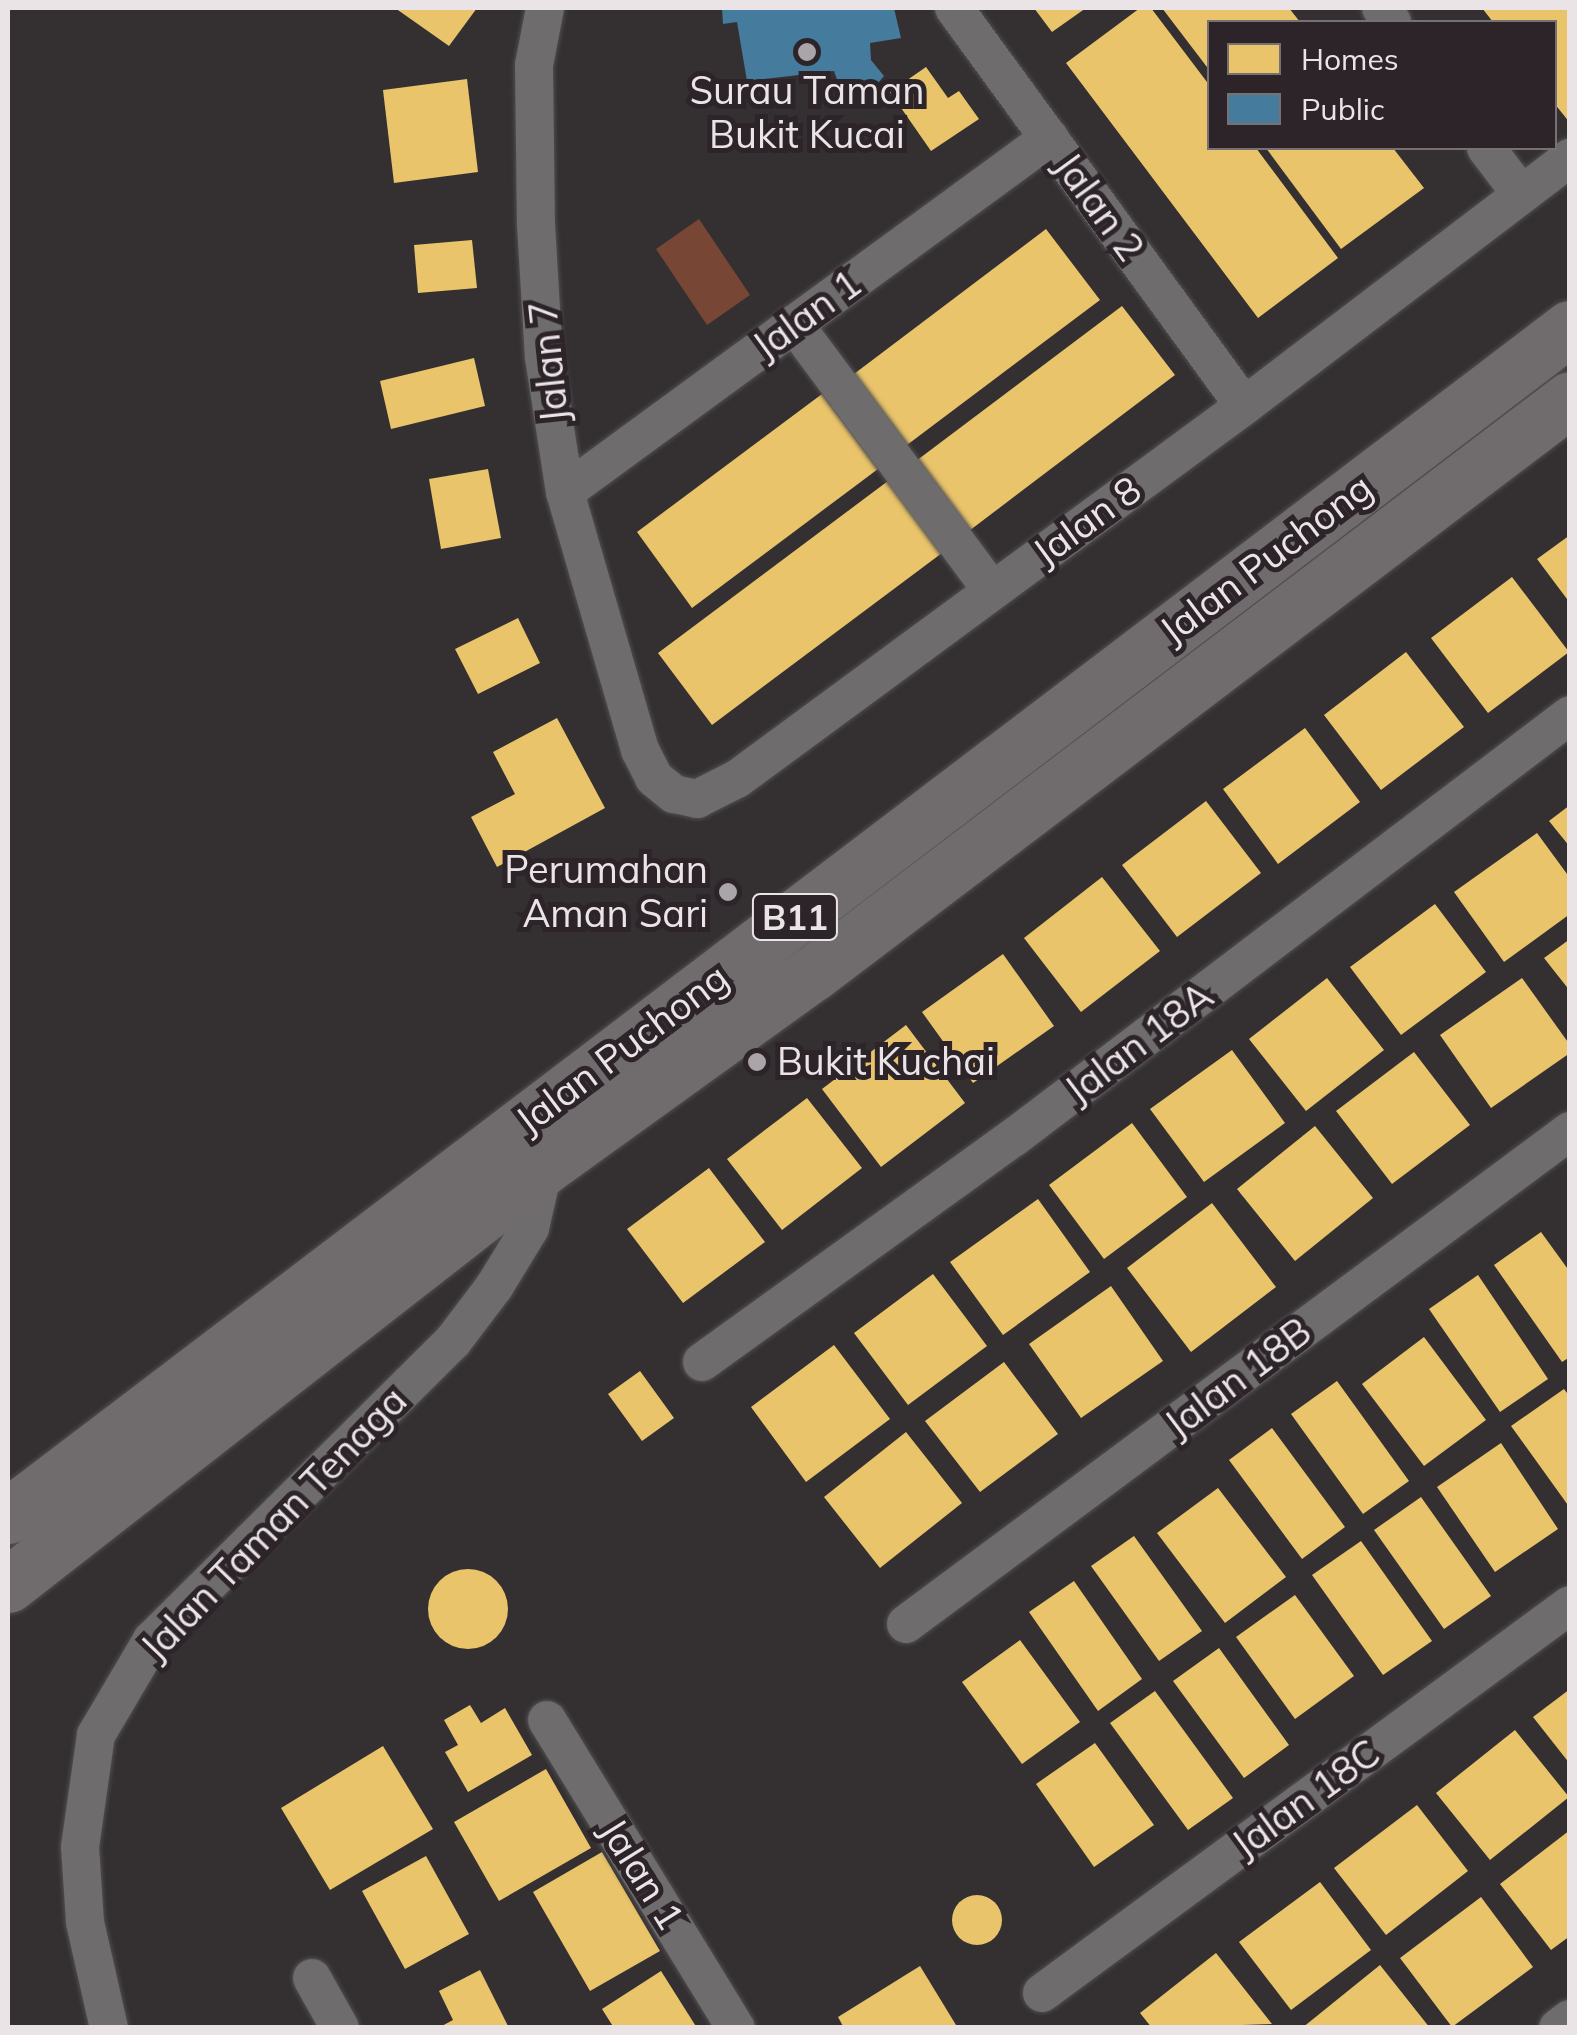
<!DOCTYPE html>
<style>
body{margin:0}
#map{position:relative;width:1577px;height:2035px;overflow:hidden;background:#343032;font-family:Mulish,sans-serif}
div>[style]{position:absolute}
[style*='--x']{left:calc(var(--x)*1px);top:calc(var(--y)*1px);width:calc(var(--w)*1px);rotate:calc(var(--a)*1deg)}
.green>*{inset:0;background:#774634}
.homes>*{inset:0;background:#e9c46a}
.round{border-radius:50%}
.public>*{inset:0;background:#457b9d}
.roads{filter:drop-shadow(0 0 2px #504e4f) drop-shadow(0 0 2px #504e4f)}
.minor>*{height:38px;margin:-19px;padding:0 19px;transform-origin:19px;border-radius:19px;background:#6e6c6d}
.primary>*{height:55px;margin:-27.5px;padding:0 27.5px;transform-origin:27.5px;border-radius:27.5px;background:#706c6e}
.dots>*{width:28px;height:28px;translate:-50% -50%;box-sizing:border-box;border:5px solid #2c2428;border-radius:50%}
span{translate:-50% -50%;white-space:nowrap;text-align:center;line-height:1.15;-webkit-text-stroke:10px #2c2428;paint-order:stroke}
.shield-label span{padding:2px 8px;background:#2c2428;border:2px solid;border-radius:8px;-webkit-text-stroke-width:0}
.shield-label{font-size:35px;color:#eae4e7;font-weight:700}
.poi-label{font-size:38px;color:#eae4e7}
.right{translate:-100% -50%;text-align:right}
.left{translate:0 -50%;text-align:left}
.street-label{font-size:38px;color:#eae4e7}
.frame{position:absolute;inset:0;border:10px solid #eae4e7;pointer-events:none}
.legend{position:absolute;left:1207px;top:20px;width:350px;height:130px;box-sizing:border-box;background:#2c2428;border:2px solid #787174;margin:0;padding:12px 18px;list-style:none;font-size:30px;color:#eae4e7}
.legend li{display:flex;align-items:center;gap:20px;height:50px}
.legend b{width:50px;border:2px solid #787174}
</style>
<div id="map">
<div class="green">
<i style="clip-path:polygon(699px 219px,750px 295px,707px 325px,656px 249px)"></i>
</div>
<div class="homes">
<i style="clip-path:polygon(395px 8px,477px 8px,449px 46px)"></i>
<i style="clip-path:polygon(1034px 8px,1086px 8px,1052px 32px)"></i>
<i style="clip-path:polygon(1140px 8px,1151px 8px,1210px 86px,1210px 148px,1256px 148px,1338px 258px,1258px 318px,1066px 63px)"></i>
<i style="clip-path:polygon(1162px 8px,1289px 8px,1300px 22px,1210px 22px,1210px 71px)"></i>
<i style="clip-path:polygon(1482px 8px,1570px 8px,1570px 123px,1554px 103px,1554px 22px,1493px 22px)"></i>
<i style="clip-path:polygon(926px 67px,948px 98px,959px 91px,979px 119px,931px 151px,890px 92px)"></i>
<i style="clip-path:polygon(467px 79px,478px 172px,394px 183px,383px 90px)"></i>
<i style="clip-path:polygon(1266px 148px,1393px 148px,1424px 188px,1341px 249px)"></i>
<i style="clip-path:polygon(1046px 229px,1100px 300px,899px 451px,846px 380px)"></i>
<i style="clip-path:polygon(472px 240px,477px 288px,418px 293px,414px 245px)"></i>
<i style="clip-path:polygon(1122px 306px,1175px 375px,961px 537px,908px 467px)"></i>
<i style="clip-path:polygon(474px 358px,485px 406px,391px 429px,380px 381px)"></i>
<i style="clip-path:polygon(822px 394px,878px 469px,692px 608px,637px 532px)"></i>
<i style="clip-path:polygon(488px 469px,501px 538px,441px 549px,429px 479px)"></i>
<i style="clip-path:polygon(888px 481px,942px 553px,712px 725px,658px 653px)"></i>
<i style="clip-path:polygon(1570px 535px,1570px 603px,1537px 559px)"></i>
<i style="clip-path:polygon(1512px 577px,1569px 652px,1488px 713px,1431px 638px)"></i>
<i style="clip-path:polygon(518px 618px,540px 663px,478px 694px,455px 649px)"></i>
<i style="clip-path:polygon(1406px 652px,1464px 727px,1381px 790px,1324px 715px)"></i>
<i style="clip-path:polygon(557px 718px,605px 808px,497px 867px,471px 817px,515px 794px,493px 752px)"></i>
<i style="clip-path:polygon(1305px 728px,1360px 802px,1278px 864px,1223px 789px)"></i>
<i style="clip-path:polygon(1206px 801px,1261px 873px,1177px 937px,1122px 865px)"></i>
<i style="clip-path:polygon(1570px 805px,1570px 847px,1549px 821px)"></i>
<i style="clip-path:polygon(1537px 833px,1570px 878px,1570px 914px,1504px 962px,1454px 892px)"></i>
<i style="clip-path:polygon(1102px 877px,1160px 951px,1081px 1012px,1024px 938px)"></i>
<i style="clip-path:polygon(1435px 904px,1486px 972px,1401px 1035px,1350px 967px)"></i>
<i style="clip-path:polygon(1570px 939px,1570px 991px,1544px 958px)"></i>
<i style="clip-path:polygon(1003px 954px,1054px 1026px,973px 1083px,922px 1012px)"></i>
<i style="clip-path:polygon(1327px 978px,1384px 1050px,1306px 1111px,1249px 1039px)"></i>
<i style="clip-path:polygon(1522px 978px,1570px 1045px,1570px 1053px,1491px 1108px,1440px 1035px)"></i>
<i style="clip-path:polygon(906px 1025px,965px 1103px,881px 1167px,822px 1089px)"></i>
<i style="clip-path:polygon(1232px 1050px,1285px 1123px,1204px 1182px,1150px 1109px)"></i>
<i style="clip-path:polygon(1414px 1052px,1470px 1125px,1392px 1184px,1336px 1111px)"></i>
<i style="clip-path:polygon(807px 1098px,862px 1168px,782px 1230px,727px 1159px)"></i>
<i style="clip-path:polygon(1132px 1123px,1187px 1197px,1104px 1259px,1049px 1185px)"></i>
<i style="clip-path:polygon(1315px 1126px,1373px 1198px,1295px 1261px,1237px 1189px)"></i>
<i style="clip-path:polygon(709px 1168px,765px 1242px,683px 1303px,627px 1229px)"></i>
<i style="clip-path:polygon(1038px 1199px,1090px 1272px,1003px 1335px,950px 1262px)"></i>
<i style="clip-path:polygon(1212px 1203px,1276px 1287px,1191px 1352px,1127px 1268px)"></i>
<i style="clip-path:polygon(1541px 1232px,1570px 1272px,1570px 1357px,1562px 1362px,1494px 1265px)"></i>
<i style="clip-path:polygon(933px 1274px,987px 1346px,908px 1405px,854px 1333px)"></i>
<i style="clip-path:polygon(1478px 1275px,1548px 1379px,1500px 1412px,1429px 1309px)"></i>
<i style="clip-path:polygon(1111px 1286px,1163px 1361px,1081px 1418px,1029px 1344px)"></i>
<i style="clip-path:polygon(1424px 1337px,1486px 1420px,1424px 1466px,1362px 1384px)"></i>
<i style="clip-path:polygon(834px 1345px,890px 1419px,806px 1482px,751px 1407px)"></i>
<i style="clip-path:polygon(1004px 1362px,1058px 1434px,980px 1492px,925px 1421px)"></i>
<i style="clip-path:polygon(640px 1371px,674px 1418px,642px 1441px,608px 1394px)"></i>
<i style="clip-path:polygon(1337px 1381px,1409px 1481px,1363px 1514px,1291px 1414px)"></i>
<i style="clip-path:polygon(1564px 1389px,1570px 1397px,1570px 1508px,1511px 1426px)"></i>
<i style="clip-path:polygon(1272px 1428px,1345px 1527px,1302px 1559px,1229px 1460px)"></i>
<i style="clip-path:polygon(906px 1432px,962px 1503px,880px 1568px,824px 1497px)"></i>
<i style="clip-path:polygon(1501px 1443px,1558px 1529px,1495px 1572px,1437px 1487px)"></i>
<i style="clip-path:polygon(1218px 1488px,1286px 1577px,1225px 1623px,1157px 1533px)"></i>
<i style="clip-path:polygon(1421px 1497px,1491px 1596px,1444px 1629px,1374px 1530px)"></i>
<i style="clip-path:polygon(1134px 1536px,1202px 1631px,1159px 1661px,1091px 1566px)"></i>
<i style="clip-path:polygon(1361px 1541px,1432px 1641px,1383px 1675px,1312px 1575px)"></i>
<i class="round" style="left:428px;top:1569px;width:80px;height:80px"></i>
<i style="clip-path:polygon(1074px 1581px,1142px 1679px,1098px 1711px,1029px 1612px)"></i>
<i style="clip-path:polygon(1295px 1595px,1354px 1676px,1295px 1719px,1236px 1637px)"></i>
<i style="clip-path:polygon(1020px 1640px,1080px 1722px,1022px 1764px,962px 1682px)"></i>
<i style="clip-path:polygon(1219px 1648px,1289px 1745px,1244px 1778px,1173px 1681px)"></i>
<i style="clip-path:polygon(1570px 1689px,1570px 1764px,1533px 1717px)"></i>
<i style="clip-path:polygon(1155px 1691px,1233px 1798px,1188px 1830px,1110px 1723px)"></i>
<i style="clip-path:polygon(470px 1705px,481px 1723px,505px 1708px,532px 1755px,468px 1792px,445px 1752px,458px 1745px,444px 1720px)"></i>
<i style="clip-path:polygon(1515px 1730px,1569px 1797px,1490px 1860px,1436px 1793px)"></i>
<i style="clip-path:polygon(1095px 1743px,1154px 1825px,1094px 1867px,1036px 1784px)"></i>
<i style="clip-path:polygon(383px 1746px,433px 1829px,330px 1890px,281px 1808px)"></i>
<i style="clip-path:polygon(546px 1769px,591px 1848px,499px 1901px,454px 1822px)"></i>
<i style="clip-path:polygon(1417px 1805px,1468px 1871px,1386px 1935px,1334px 1868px)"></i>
<i style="clip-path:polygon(1570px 1830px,1570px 1936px,1551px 1950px,1500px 1884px)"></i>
<i style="clip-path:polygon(602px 1852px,660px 1951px,590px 1991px,533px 1892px)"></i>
<i style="clip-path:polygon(426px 1856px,469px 1934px,405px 1969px,362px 1891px)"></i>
<i style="clip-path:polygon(1320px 1882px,1371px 1950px,1291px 2010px,1239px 1942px)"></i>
<i class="round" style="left:952px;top:1895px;width:50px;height:50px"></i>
<i style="clip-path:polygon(1481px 1897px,1533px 1967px,1452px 2027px,1400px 1958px)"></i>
<i style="clip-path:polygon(1216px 1953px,1272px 2024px,1152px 2028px,1140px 2013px)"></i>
<i style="clip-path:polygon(1380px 1965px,1430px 2028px,1302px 2028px)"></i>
<i style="clip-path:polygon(920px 1966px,956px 2025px,844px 2028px,838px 2017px)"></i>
<i style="clip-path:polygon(480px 1970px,509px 2028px,438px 2028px,453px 2020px,439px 1991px)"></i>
<i style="clip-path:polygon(661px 1971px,697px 2028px,614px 2028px,602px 2009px)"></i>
</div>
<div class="public">
<i style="clip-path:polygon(722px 8px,894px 8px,901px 38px,870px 43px,871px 60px,884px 76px,860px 104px,840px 88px,834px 71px,747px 81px,737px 22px,723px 24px)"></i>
</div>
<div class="roads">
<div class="minor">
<i style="--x:545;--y:8;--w:58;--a:100.9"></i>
<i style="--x:534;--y:65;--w:159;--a:89.3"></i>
<i style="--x:536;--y:224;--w:133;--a:86.6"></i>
<i style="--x:544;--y:357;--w:137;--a:81.2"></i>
<i style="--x:565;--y:492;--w:269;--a:73.8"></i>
<i style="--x:640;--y:750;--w:31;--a:63"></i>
<i style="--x:654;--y:778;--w:26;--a:39"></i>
<i style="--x:674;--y:794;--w:24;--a:12"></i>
<i style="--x:697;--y:799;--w:45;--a:-26.6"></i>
<i style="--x:737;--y:779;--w:629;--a:-36.34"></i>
<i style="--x:1244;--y:406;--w:410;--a:-37.3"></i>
<i style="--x:954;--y:8;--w:492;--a:53.9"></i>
<i style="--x:1381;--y:8;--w:18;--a:52"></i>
<i style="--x:1486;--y:148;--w:58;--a:52.7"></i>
<i style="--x:794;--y:324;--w:332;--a:53.4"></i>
<i style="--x:565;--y:492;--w:600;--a:-36.18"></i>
<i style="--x:702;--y:1362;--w:383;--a:-35.8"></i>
<i style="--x:1013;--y:1138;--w:699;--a:-37.21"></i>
<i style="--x:906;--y:1624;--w:827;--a:-36.59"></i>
<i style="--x:547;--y:1720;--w:361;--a:58.5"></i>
<i style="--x:312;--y:1978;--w:57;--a:60.8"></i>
<i style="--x:1042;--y:1993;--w:655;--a:-36.31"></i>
<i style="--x:109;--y:2028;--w:109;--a:-102.8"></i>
<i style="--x:85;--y:1922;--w:75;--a:-93.8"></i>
<i style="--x:80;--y:1847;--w:113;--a:-81.9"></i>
<i style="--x:96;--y:1735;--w:110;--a:-59.5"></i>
<i style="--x:152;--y:1640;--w:424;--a:-44.8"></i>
<i style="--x:453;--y:1341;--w:68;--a:-52.8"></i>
<i style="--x:494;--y:1287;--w:69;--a:-58.6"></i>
<i style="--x:530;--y:1228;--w:63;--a:-77.1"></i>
<i style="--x:1558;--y:2028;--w:15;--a:-37"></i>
</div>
<div class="primary">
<i style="--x:8;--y:1516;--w:1962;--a:-37.26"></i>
<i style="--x:8;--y:1585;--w:680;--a:-37.95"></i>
<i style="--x:544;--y:1167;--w:330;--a:-35.8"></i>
<i style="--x:812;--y:974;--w:951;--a:-37.18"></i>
</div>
</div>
<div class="dots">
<i style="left:807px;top:52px;background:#aaa5a8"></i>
<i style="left:728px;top:892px;background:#aaa5a8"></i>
<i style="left:757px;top:1062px;background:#aaa5a8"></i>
</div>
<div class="shield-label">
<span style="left:795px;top:917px">B11</span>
</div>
<div class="poi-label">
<span style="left:807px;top:113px">Surau Taman<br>Bukit Kucai</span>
<span class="right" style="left:708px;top:892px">Perumahan<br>Aman Sari</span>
<span class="left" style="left:777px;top:1062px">Bukit Kuchai</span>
</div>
<div class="street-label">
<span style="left:1099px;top:207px;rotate:54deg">Jalan 2</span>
<span style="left:807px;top:315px;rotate:-36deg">Jalan 1</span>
<span style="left:549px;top:362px;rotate:-96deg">Jalan 7</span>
<span style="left:1087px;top:521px;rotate:-36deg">Jalan 8</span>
<span style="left:1266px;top:559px;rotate:-37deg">Jalan Puchong</span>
<span style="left:1139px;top:1043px;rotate:-37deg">Jalan 18A</span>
<span style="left:622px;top:1049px;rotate:-37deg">Jalan Puchong</span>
<span style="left:1238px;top:1378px;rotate:-37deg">Jalan 18B</span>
<span style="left:274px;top:1524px;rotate:-46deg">Jalan Taman Tenaga</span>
<span style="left:1306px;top:1799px;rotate:-36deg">Jalan 18C</span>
<span style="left:642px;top:1874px;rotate:58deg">Jalan 1</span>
</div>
<div class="frame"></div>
<ul class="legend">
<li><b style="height:28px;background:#e9c46a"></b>Homes</li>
<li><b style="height:28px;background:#457b9d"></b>Public</li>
</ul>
</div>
